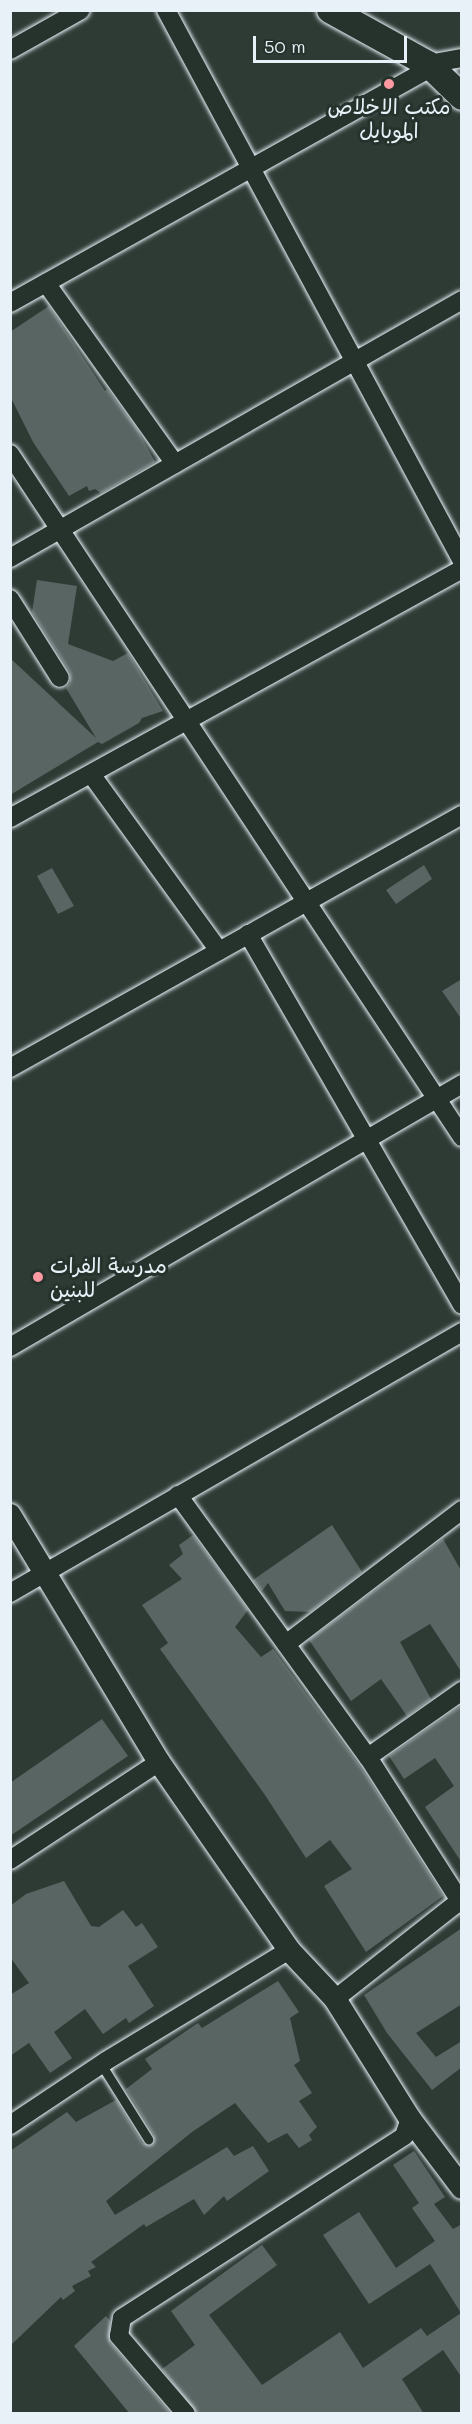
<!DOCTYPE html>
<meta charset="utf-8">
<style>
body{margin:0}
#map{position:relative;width:472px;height:2424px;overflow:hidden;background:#2e3b35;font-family:Mali,"Playpen Sans Arabic",sans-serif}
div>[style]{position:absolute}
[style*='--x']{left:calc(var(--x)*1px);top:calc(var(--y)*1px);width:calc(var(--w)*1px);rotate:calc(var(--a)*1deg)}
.building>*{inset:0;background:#596563}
.roads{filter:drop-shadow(0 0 2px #e8f1f8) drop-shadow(0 0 2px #e8f1f8)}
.service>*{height:9px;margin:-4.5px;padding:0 4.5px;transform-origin:4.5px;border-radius:4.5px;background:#26332d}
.minor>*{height:18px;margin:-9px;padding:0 9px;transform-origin:9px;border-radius:9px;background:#26332d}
.tertiary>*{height:22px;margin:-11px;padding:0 11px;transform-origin:11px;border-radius:11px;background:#26332d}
.secondary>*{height:26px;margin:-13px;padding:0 13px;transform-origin:13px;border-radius:13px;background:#26332d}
.dots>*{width:16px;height:16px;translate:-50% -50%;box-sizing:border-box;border:3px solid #26332d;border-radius:50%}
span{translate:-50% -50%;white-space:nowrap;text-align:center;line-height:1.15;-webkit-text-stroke:6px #26332d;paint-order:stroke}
.poi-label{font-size:21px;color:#e8f1f8}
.left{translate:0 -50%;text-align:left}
.frame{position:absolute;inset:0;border:12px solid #e8f1f8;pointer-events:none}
.scale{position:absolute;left:253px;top:36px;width:154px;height:27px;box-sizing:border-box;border:3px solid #e8f1f8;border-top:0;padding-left:8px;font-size:18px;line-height:21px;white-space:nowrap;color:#e8f1f8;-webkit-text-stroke:4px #26332d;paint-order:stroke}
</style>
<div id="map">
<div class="building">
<i style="clip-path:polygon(49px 306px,105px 391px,107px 389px,137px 429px,155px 462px,101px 493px,95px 489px,89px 491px,87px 486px,69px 496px,33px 442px,10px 396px,10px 332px)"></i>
<i style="clip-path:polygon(37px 580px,77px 586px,68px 644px,113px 661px,128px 653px,163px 711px,142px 718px,139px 723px,102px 744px,98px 742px,10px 795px,10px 658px,96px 738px,66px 688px,70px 683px,70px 672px,32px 612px)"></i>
<i style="clip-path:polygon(424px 865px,432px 879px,396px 904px,386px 890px)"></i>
<i style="clip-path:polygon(52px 868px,74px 906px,58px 914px,37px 876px)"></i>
<i style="clip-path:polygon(462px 979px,462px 1020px,442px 991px)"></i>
<i style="clip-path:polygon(332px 1525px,362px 1572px,310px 1612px,285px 1611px,268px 1583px,262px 1591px,253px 1580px)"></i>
<i style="clip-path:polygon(193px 1535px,248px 1610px,235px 1627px,261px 1657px,273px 1649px,364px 1772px,443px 1896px,366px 1952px,324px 1886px,352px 1869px,330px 1840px,306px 1858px,265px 1795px,160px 1649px,168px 1643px,142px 1605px,182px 1579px,169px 1565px,183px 1554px,179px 1545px)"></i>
<i style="clip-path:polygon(443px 1539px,462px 1572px,462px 1673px,430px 1624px,400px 1642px,431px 1699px,407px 1716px,381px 1679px,351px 1701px,309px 1640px)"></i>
<i style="clip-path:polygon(462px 1705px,462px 1863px,425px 1807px,454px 1786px,435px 1758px,404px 1779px,389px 1756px)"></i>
<i style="clip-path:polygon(102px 1719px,128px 1756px,10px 1836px,10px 1783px)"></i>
<i style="clip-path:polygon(64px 1881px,91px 1926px,99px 1927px,123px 1910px,136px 1927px,142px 1923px,158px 1947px,128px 1966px,154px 2006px,129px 2023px,126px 2018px,103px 2034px,85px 2009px,54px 2032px,72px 2058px,50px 2073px,29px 2043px,10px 2056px,10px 1995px,29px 1983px,10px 1957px,10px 1906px,26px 1894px)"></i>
<i style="clip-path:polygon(462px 1928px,462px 2004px,416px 2033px,436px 2057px,462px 2041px,462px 2067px,432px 2090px,387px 2033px,364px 1995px)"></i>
<i style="clip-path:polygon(278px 1981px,299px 2012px,290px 2018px,300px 2061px,294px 2065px,312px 2093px,299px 2101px,317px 2127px,309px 2135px,312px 2140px,299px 2148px,287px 2133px,268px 2143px,235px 2103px,192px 2132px,106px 2201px,115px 2215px,227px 2147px,234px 2156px,253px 2146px,269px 2171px,227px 2201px,224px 2196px,204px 2215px,194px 2199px,146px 2227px,144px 2224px,91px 2262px,96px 2267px,88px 2271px,91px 2276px,72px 2286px,75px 2291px,63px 2300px,61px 2297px,10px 2346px,10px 2151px,67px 2112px,76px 2122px,116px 2100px,142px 2143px,151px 2145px,154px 2135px,126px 2089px,152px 2069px,145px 2059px,198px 2023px,202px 2028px)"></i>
<i style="clip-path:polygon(414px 2151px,445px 2197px,434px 2204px,453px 2229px,462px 2224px,462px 2378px,443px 2350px,402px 2379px,424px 2414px,197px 2414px,162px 2369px,195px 2345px,171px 2311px,262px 2245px,277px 2265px,209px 2315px,262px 2385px,340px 2332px,363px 2368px,421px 2328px,427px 2336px,461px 2313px,430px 2264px,369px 2304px,323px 2235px,359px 2212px,396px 2268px,435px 2241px,412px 2208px,419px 2203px,393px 2165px)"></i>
<i style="clip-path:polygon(106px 2316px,110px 2321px,110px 2343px,171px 2414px,130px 2414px,74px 2346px)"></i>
</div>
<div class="roads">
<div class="service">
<i style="--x:101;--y:2064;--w:89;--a:57.9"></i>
</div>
<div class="minor">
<i style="--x:166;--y:10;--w:625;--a:61.76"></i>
<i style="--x:10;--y:50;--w:81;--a:-29.4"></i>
<i style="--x:428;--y:64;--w:35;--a:-10"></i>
<i style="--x:46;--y:283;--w:222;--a:54.5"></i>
<i style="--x:10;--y:303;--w:482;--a:-29.2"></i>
<i style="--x:10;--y:454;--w:819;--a:56.5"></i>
<i style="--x:10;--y:558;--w:520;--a:-29.72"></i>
<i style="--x:10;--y:599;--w:93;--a:57.7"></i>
<i style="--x:91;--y:774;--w:218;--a:54.1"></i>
<i style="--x:10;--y:818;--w:516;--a:-28.85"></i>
<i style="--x:248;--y:934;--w:428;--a:60"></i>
<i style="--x:10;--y:1068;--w:518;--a:-29.24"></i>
<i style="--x:10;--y:1347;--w:523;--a:-30.19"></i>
<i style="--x:178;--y:1495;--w:324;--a:54.1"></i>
<i style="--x:368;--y:1757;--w:174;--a:57.4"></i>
<i style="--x:10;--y:1593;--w:522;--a:-30"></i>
<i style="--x:286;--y:1644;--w:221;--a:-37.3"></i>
<i style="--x:368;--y:1757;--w:115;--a:-35.1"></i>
<i style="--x:10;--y:1860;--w:178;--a:-33.3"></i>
<i style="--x:335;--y:1999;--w:162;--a:-38.2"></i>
<i style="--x:10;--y:2125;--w:115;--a:-33.7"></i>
<i style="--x:106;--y:2061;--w:214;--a:-31.2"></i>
<i style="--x:186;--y:2414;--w:103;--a:-130.7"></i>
<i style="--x:119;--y:2336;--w:18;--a:-81"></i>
<i style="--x:122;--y:2318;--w:336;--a:-32.8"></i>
<i style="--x:404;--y:2136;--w:18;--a:-71"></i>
</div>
<div class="tertiary">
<i style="--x:10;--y:1515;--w:288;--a:58.9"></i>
<i style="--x:159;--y:1762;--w:229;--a:55.3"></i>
<i style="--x:289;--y:1950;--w:67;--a:46.8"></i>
<i style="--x:335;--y:1999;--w:142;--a:58"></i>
<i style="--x:410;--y:2119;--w:86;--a:53"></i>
</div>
<div class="secondary">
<i style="--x:330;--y:10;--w:112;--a:28.9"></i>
<i style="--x:428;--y:64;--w:47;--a:44.1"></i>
</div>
</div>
<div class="dots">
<i style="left:389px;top:84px;background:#ff9aa2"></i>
<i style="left:38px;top:1277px;background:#ff9aa2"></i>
</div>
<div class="poi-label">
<span style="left:389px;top:118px">مكتب الاخلاص<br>الموبايل</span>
<span class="left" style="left:50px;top:1277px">مدرسة الفرات<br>للبنين</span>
</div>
<div class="frame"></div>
<div class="scale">50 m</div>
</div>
